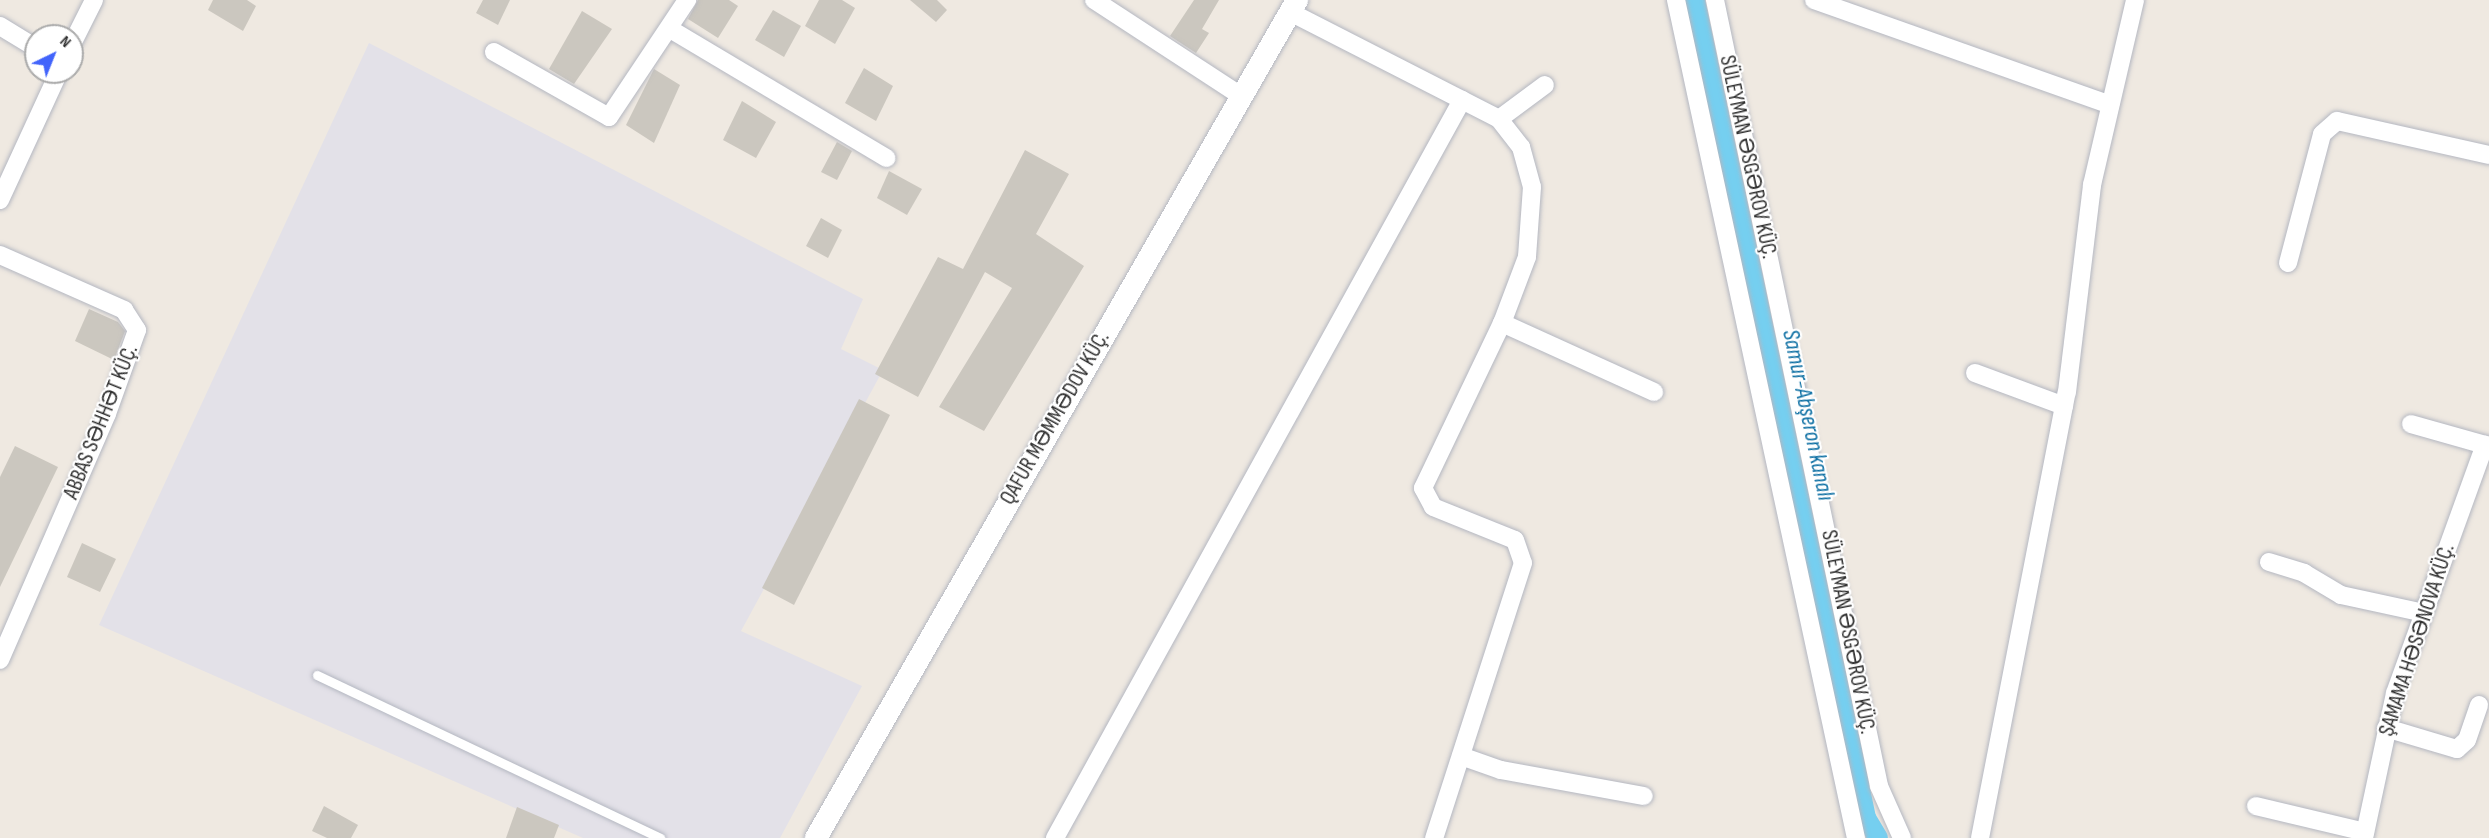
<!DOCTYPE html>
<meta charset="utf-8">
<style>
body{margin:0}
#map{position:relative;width:2489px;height:838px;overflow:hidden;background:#efe9e1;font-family:"Sofia Sans Condensed",sans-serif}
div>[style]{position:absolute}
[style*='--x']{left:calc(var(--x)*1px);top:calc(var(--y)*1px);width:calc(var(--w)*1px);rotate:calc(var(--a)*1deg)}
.industrial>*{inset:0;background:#e3e1e8}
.canal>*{height:20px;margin:-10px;padding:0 10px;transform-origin:10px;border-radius:10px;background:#75cff0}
.building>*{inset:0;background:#cbc7bf}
.roads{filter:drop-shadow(0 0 2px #b4b7c1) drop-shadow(0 0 2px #b4b7c1)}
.service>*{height:9px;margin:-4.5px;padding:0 4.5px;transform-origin:4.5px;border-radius:4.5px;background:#fff}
.minor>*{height:18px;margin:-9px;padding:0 9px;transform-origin:9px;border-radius:9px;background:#fff}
.tertiary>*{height:22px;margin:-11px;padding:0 11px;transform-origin:11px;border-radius:11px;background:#fff}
span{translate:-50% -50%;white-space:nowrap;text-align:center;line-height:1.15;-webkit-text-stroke:4.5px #fff;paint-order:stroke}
.street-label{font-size:22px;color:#2e2e2e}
.water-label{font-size:24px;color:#0d6fa3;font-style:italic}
.north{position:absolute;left:24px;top:24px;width:60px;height:60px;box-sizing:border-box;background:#fff;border:2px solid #ababab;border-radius:50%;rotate:43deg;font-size:16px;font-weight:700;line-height:24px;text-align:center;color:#2e2e2e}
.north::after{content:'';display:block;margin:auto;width:21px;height:27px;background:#4264fb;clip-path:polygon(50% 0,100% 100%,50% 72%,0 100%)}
</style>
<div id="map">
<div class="industrial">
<i style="clip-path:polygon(369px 43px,863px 299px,841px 349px,883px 370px,741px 631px,862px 686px,780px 838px,583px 838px,99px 625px)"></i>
</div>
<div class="canal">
<i style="--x:1695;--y:0;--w:836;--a:78.19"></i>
<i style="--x:1866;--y:818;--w:23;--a:59"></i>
</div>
<div class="building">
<i style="clip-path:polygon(213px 0,247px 0,256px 6px,243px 31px,208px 10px)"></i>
<i style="clip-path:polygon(483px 0,510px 0,498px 25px,476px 13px)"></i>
<i style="clip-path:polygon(698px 0,729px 0,738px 6px,718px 38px,688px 19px)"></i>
<i style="clip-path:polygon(819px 0,842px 0,855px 8px,835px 44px,805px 26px)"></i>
<i style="clip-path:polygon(910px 0,937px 0,947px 10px,936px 22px)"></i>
<i style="clip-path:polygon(1194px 0,1219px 0,1202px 29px,1209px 33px,1196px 53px,1170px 36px)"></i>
<i style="clip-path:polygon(773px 10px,801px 26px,784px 57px,755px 40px)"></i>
<i style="clip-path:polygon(582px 11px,612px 29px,574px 84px,549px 69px)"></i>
<i style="clip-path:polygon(864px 68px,893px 86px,876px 121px,845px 103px)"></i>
<i style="clip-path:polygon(654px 69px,680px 85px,654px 143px,626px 125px)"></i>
<i style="clip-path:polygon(742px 101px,776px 122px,756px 158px,723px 140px)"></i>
<i style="clip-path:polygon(837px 142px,852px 151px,837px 180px,821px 172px)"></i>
<i style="clip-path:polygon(1025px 150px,1069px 174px,1036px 234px,1084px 266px,984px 431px,939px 407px,1012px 288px,985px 272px,918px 397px,875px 374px,938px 257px,963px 269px)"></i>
<i style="clip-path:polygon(889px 171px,922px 189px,907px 215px,877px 198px)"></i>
<i style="clip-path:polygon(821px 218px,842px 230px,828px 258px,806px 246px)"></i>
<i style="clip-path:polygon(89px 309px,118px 322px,125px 331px,114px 360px,75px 341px)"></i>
<i style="clip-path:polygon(859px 399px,890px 415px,794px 605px,762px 588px)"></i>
<i style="clip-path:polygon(15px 446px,58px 467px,0 587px,0 477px)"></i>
<i style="clip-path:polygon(82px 543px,116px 559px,100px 592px,67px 577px)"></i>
<i style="clip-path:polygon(324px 806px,358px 825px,351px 838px,327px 838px,312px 831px)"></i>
<i style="clip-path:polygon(517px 807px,559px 825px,554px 838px,506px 838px)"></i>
</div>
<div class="roads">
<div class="service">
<i style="--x:317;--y:675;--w:380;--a:25.4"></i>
</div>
<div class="minor">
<i style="--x:1094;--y:0;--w:174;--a:33.1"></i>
<i style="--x:1676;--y:0;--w:857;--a:77.88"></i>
<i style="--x:1715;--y:0;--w:803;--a:78.21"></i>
<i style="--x:1879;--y:786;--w:57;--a:66.1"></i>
<i style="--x:1814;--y:0;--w:314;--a:19.5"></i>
<i style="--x:1290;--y:12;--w:235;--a:27.1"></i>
<i style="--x:1499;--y:119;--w:36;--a:52"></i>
<i style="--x:1521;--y:147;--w:41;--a:74.6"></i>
<i style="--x:1532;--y:187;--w:70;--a:94.1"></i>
<i style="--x:1527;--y:257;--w:71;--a:110.7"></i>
<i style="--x:1502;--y:323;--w:183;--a:115.6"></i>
<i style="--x:1423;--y:488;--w:21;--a:62"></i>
<i style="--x:1433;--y:507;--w:88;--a:21.9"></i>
<i style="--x:1515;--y:540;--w:24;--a:71"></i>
<i style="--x:1523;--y:563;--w:289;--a:107.9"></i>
<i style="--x:0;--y:26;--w:42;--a:31.4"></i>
<i style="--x:670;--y:29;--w:252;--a:30.8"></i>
<i style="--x:72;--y:44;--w:49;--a:-63.4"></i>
<i style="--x:494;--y:52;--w:132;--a:29.5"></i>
<i style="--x:609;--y:117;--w:141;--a:-56.3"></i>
<i style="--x:1499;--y:119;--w:57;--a:-36.5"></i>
<i style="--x:0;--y:200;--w:141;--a:-65.3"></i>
<i style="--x:0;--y:255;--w:136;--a:23.9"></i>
<i style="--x:124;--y:310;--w:24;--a:57"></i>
<i style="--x:137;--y:330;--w:89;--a:109.7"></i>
<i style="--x:107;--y:414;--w:268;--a:113.5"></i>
<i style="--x:2288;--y:263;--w:133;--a:-75.2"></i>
<i style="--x:2322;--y:134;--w:20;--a:-41"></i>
<i style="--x:2337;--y:121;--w:156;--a:12.6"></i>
<i style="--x:1502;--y:323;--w:167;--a:24.4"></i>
<i style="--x:1975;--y:373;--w:95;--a:20.3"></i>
<i style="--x:2411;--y:424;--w:81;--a:15.8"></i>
<i style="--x:2269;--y:562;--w:37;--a:17"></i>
<i style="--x:2304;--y:573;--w:43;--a:30.7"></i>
<i style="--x:2341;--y:595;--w:85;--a:12.2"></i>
<i style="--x:2386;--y:728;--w:74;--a:16.5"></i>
<i style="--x:2457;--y:749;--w:13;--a:-42"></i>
<i style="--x:2467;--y:740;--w:37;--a:-71"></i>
<i style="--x:1461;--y:756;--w:42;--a:19.3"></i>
<i style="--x:1501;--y:770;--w:145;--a:10.3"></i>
<i style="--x:2256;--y:806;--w:112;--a:13.4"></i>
<i style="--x:1055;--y:838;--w:843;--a:-61.12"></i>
<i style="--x:1980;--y:838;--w:454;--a:-79"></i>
<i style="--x:2067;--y:392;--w:209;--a:-83.1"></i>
<i style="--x:2092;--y:185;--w:190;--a:-76.9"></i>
<i style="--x:2364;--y:838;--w:148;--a:-77.9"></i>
<i style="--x:2395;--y:693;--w:264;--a:-70.1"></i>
</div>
<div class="tertiary">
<i style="--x:816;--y:838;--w:966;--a:-60.14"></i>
</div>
</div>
<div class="street-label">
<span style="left:1748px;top:157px;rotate:78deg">SÜLEYMAN ƏSGƏROV KÜÇ.</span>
<span style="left:1055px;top:418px;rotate:-60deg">QAFUR MƏMMƏDOV KÜÇ.</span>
<span style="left:101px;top:422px;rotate:-68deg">ABBAS SƏHHƏT KÜÇ.</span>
<span style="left:1848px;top:632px;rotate:79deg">SÜLEYMAN ƏSGƏROV KÜÇ.</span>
<span style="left:2417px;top:640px;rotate:-72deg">ŞAMAMA HƏSƏNOVA KÜÇ.</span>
</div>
<div class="water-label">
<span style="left:1808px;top:415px;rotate:78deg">Samur-Abşeron kanalı</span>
</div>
<div class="north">N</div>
</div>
